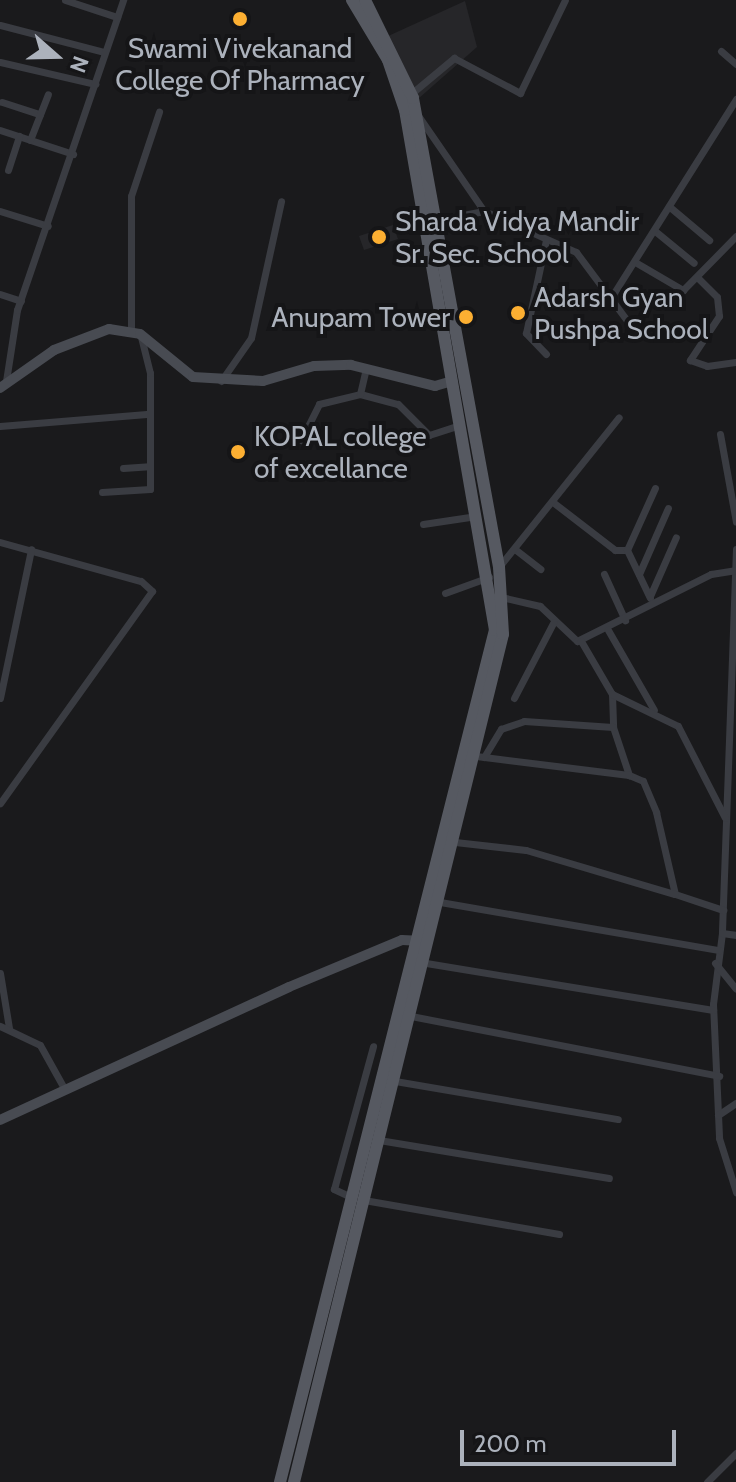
<!DOCTYPE html>
<style>
body{margin:0}
#map{position:relative;width:736px;height:1482px;overflow:hidden;background:#1a1a1c;font-family:Cabin,sans-serif}
div>[style]{position:absolute}
[style*='--x']{left:calc(var(--x)*1px);top:calc(var(--y)*1px);width:calc(var(--w)*1px);rotate:calc(var(--a)*1deg)}
.built>*{inset:0;background:#262629}
.street>*{height:7px;margin:-3.5px;padding:0 3.5px;transform-origin:3.5px;border-radius:3.5px;background:#3a3c42}
.secondary>*{height:10px;margin:-5px;padding:0 5px;transform-origin:5px;border-radius:5px;background:#484b52}
.primary>*{height:12px;margin:-6px;padding:0 6px;transform-origin:6px;border-radius:6px;background:#565961}
.dots>*{width:22px;height:22px;translate:-50% -50%;box-sizing:border-box;border:4px solid #151517;border-radius:50%}
span{translate:-50% -50%;white-space:nowrap;text-align:center;line-height:1.15;-webkit-text-stroke:8px #151517;paint-order:stroke}
.poi-label{font-size:28px;color:#acb2bc}
.left{translate:0 -50%;text-align:left}
.right{translate:-100% -50%;text-align:right}
.north{position:absolute;left:16px;top:16px;width:80px;height:80px;-webkit-text-stroke:6px #151517;paint-order:stroke;rotate:110deg;font-size:22px;font-weight:700;line-height:32px;text-align:center;color:#acb2bc}
.north::after{content:'';display:block;margin:auto;width:28px;height:36px;background:#acb2bc;clip-path:polygon(50% 0,100% 100%,50% 72%,0 100%)}
.scale{position:absolute;left:460px;top:1430px;width:216px;height:36px;box-sizing:border-box;border:4px solid #acb2bc;border-top:0;padding-left:10px;font-size:24px;line-height:28px;white-space:nowrap;color:#acb2bc;-webkit-text-stroke:6px #151517;paint-order:stroke}
</style>
<div id="map">
<div class="built">
<i style="clip-path:polygon(465px 1px,477px 47px,418px 99px,386px 37px)"></i>
<i style="clip-path:polygon(393px 225px,398px 239px,364px 250px,359px 236px)"></i>
</div>
<div class="street">
<i style="--x:65;--y:0;--w:55;--a:18.1"></i>
<i style="--x:0;--y:25;--w:107;--a:14.6"></i>
<i style="--x:721;--y:51;--w:20;--a:41"></i>
<i style="--x:0;--y:62;--w:98;--a:13"></i>
<i style="--x:412;--y:93;--w:55;--a:-39.8"></i>
<i style="--x:454;--y:58;--w:75;--a:27.9"></i>
<i style="--x:520;--y:93;--w:103;--a:-64.2"></i>
<i style="--x:2;--y:102;--w:40;--a:18"></i>
<i style="--x:417;--y:114;--w:118;--a:55.4"></i>
<i style="--x:484;--y:211;--w:101;--a:24"></i>
<i style="--x:576;--y:252;--w:94;--a:53.3"></i>
<i style="--x:0;--y:130;--w:77;--a:18.2"></i>
<i style="--x:30;--y:140;--w:49;--a:-68.6"></i>
<i style="--x:8;--y:170;--w:36;--a:-72"></i>
<i style="--x:671;--y:208;--w:50;--a:40.1"></i>
<i style="--x:0;--y:211;--w:50;--a:17.4"></i>
<i style="--x:436;--y:220;--w:49;--a:-10.6"></i>
<i style="--x:655;--y:231;--w:50;--a:39.4"></i>
<i style="--x:635;--y:262;--w:56;--a:30.3"></i>
<i style="--x:683;--y:290;--w:76;--a:-45.5"></i>
<i style="--x:697;--y:277;--w:28;--a:45"></i>
<i style="--x:717;--y:297;--w:19;--a:84"></i>
<i style="--x:719;--y:316;--w:53;--a:123.4"></i>
<i style="--x:690;--y:360;--w:18;--a:19"></i>
<i style="--x:707;--y:366;--w:29;--a:-8"></i>
<i style="--x:0;--y:294;--w:22;--a:18"></i>
<i style="--x:612;--y:296;--w:233;--a:-57.8"></i>
<i style="--x:131;--y:331;--w:135;--a:-90"></i>
<i style="--x:131;--y:196;--w:89;--a:-71.6"></i>
<i style="--x:546;--y:354;--w:29;--a:-134"></i>
<i style="--x:526;--y:333;--w:95;--a:-77.9"></i>
<i style="--x:6;--y:381;--w:72;--a:-81.2"></i>
<i style="--x:17;--y:310;--w:328;--a:-71.1"></i>
<i style="--x:221;--y:381;--w:52;--a:-55.1"></i>
<i style="--x:251;--y:338;--w:140;--a:-77.6"></i>
<i style="--x:360;--y:394;--w:39;--a:15"></i>
<i style="--x:398;--y:404;--w:44;--a:45"></i>
<i style="--x:429;--y:435;--w:32;--a:-18"></i>
<i style="--x:0;--y:426;--w:147;--a:-4.7"></i>
<i style="--x:720;--y:434;--w:89;--a:79.7"></i>
<i style="--x:301;--y:440;--w:40;--a:-63.4"></i>
<i style="--x:319;--y:404;--w:42;--a:-13.7"></i>
<i style="--x:360;--y:394;--w:27;--a:-77"></i>
<i style="--x:123;--y:468;--w:26;--a:-4"></i>
<i style="--x:102;--y:492;--w:48;--a:-3.6"></i>
<i style="--x:150;--y:489;--w:116;--a:-90"></i>
<i style="--x:150;--y:373;--w:38;--a:-104"></i>
<i style="--x:554;--y:503;--w:77;--a:37.6"></i>
<i style="--x:615;--y:550;--w:12;--a:0"></i>
<i style="--x:627;--y:550;--w:68;--a:-65.7"></i>
<i style="--x:423;--y:524;--w:54;--a:-8.6"></i>
<i style="--x:0;--y:542;--w:146;--a:15.5"></i>
<i style="--x:141;--y:581;--w:15;--a:42"></i>
<i style="--x:152;--y:591;--w:261;--a:125.6"></i>
<i style="--x:736;--y:549;--w:384;--a:92.1"></i>
<i style="--x:722;--y:933;--w:72;--a:97.2"></i>
<i style="--x:713;--y:1004;--w:134;--a:87.4"></i>
<i style="--x:719;--y:1138;--w:57;--a:72.5"></i>
<i style="--x:516;--y:550;--w:31;--a:38"></i>
<i style="--x:627;--y:550;--w:53;--a:64.4"></i>
<i style="--x:498;--y:568;--w:193;--a:-51.3"></i>
<i style="--x:604;--y:574;--w:51;--a:65.5"></i>
<i style="--x:639;--y:574;--w:72;--a:-66.3"></i>
<i style="--x:445;--y:593;--w:47;--a:-20"></i>
<i style="--x:650;--y:596;--w:64;--a:-66.2"></i>
<i style="--x:501;--y:597;--w:40;--a:13"></i>
<i style="--x:540;--y:606;--w:51;--a:43.4"></i>
<i style="--x:577;--y:641;--w:150;--a:-26.6"></i>
<i style="--x:711;--y:574;--w:24;--a:-9"></i>
<i style="--x:608;--y:630;--w:92;--a:60.1"></i>
<i style="--x:581;--y:641;--w:61;--a:59.7"></i>
<i style="--x:612;--y:694;--w:33;--a:88"></i>
<i style="--x:613;--y:727;--w:51;--a:71.6"></i>
<i style="--x:629;--y:775;--w:15;--a:23"></i>
<i style="--x:643;--y:781;--w:34;--a:67"></i>
<i style="--x:656;--y:812;--w:84;--a:77"></i>
<i style="--x:675;--y:894;--w:51;--a:18.4"></i>
<i style="--x:612;--y:694;--w:73;--a:25.9"></i>
<i style="--x:678;--y:726;--w:103;--a:62.9"></i>
<i style="--x:0;--y:698;--w:152;--a:-78.2"></i>
<i style="--x:514;--y:698;--w:85;--a:-62.5"></i>
<i style="--x:476;--y:756;--w:154;--a:7.1"></i>
<i style="--x:484;--y:757;--w:33;--a:-59"></i>
<i style="--x:501;--y:729;--w:24;--a:-19"></i>
<i style="--x:524;--y:721;--w:89;--a:3.9"></i>
<i style="--x:455;--y:842;--w:71;--a:6.4"></i>
<i style="--x:526;--y:850;--w:155;--a:16.5"></i>
<i style="--x:440;--y:902;--w:283;--a:9.8"></i>
<i style="--x:722;--y:933;--w:14;--a:8"></i>
<i style="--x:426;--y:963;--w:291;--a:9.3"></i>
<i style="--x:715;--y:963;--w:33;--a:51"></i>
<i style="--x:0;--y:973;--w:56;--a:80.7"></i>
<i style="--x:411;--y:1016;--w:314;--a:11"></i>
<i style="--x:0;--y:1026;--w:44;--a:25.4"></i>
<i style="--x:40;--y:1045;--w:51;--a:60.9"></i>
<i style="--x:395;--y:1081;--w:226;--a:9.7"></i>
<i style="--x:718;--y:1115;--w:22;--a:-34"></i>
<i style="--x:379;--y:1140;--w:233;--a:9.4"></i>
<i style="--x:351;--y:1197;--w:19;--a:-155"></i>
<i style="--x:334;--y:1189;--w:148;--a:-74.7"></i>
<i style="--x:364;--y:1200;--w:198;--a:9.9"></i>
<i style="--x:707;--y:1482;--w:41;--a:-45"></i>
</div>
<div class="secondary">
<i style="--x:0;--y:388;--w:66;--a:-35.1"></i>
<i style="--x:54;--y:350;--w:59;--a:-20.9"></i>
<i style="--x:109;--y:329;--w:31;--a:9"></i>
<i style="--x:140;--y:334;--w:68;--a:39.1"></i>
<i style="--x:193;--y:377;--w:70;--a:3.3"></i>
<i style="--x:263;--y:381;--w:53;--a:-16.4"></i>
<i style="--x:314;--y:366;--w:37;--a:-2"></i>
<i style="--x:351;--y:365;--w:87;--a:14"></i>
<i style="--x:435;--y:386;--w:18;--a:-16"></i>
<i style="--x:0;--y:1120;--w:318;--a:-24.7"></i>
<i style="--x:289;--y:987;--w:122;--a:-22.6"></i>
<i style="--x:402;--y:940;--w:21;--a:3"></i>
</div>
<div class="primary">
<i style="--x:280;--y:1482;--w:879;--a:-75.84"></i>
<i style="--x:495;--y:630;--w:528;--a:-99.82"></i>
<i style="--x:405;--y:110;--w:53;--a:-108.8"></i>
<i style="--x:388;--y:60;--w:70;--a:-121"></i>
<i style="--x:294;--y:1482;--w:873;--a:-76.15"></i>
<i style="--x:503;--y:634;--w:67;--a:-93.4"></i>
<i style="--x:499;--y:567;--w:477;--a:-100.4"></i>
<i style="--x:413;--y:98;--w:109;--a:-116.1"></i>
</div>
<div class="dots">
<i style="left:240px;top:19px;background:#fcaf32"></i>
<i style="left:379px;top:237px;background:#fcaf32"></i>
<i style="left:518px;top:313px;background:#fcaf32"></i>
<i style="left:466px;top:317px;background:#fcaf32"></i>
<i style="left:238px;top:452px;background:#fcaf32"></i>
</div>
<div class="poi-label">
<span style="left:240px;top:64px">Swami Vivekanand<br>College Of Pharmacy</span>
<span class="left" style="left:395px;top:237px">Sharda Vidya Mandir<br>Sr. Sec. School</span>
<span class="left" style="left:534px;top:313px">Adarsh Gyan<br>Pushpa School</span>
<span class="right" style="left:450px;top:317px">Anupam Tower</span>
<span class="left" style="left:254px;top:452px">KOPAL college<br>of excellance</span>
</div>
<div class="north">N</div>
<div class="scale">200 m</div>
</div>
